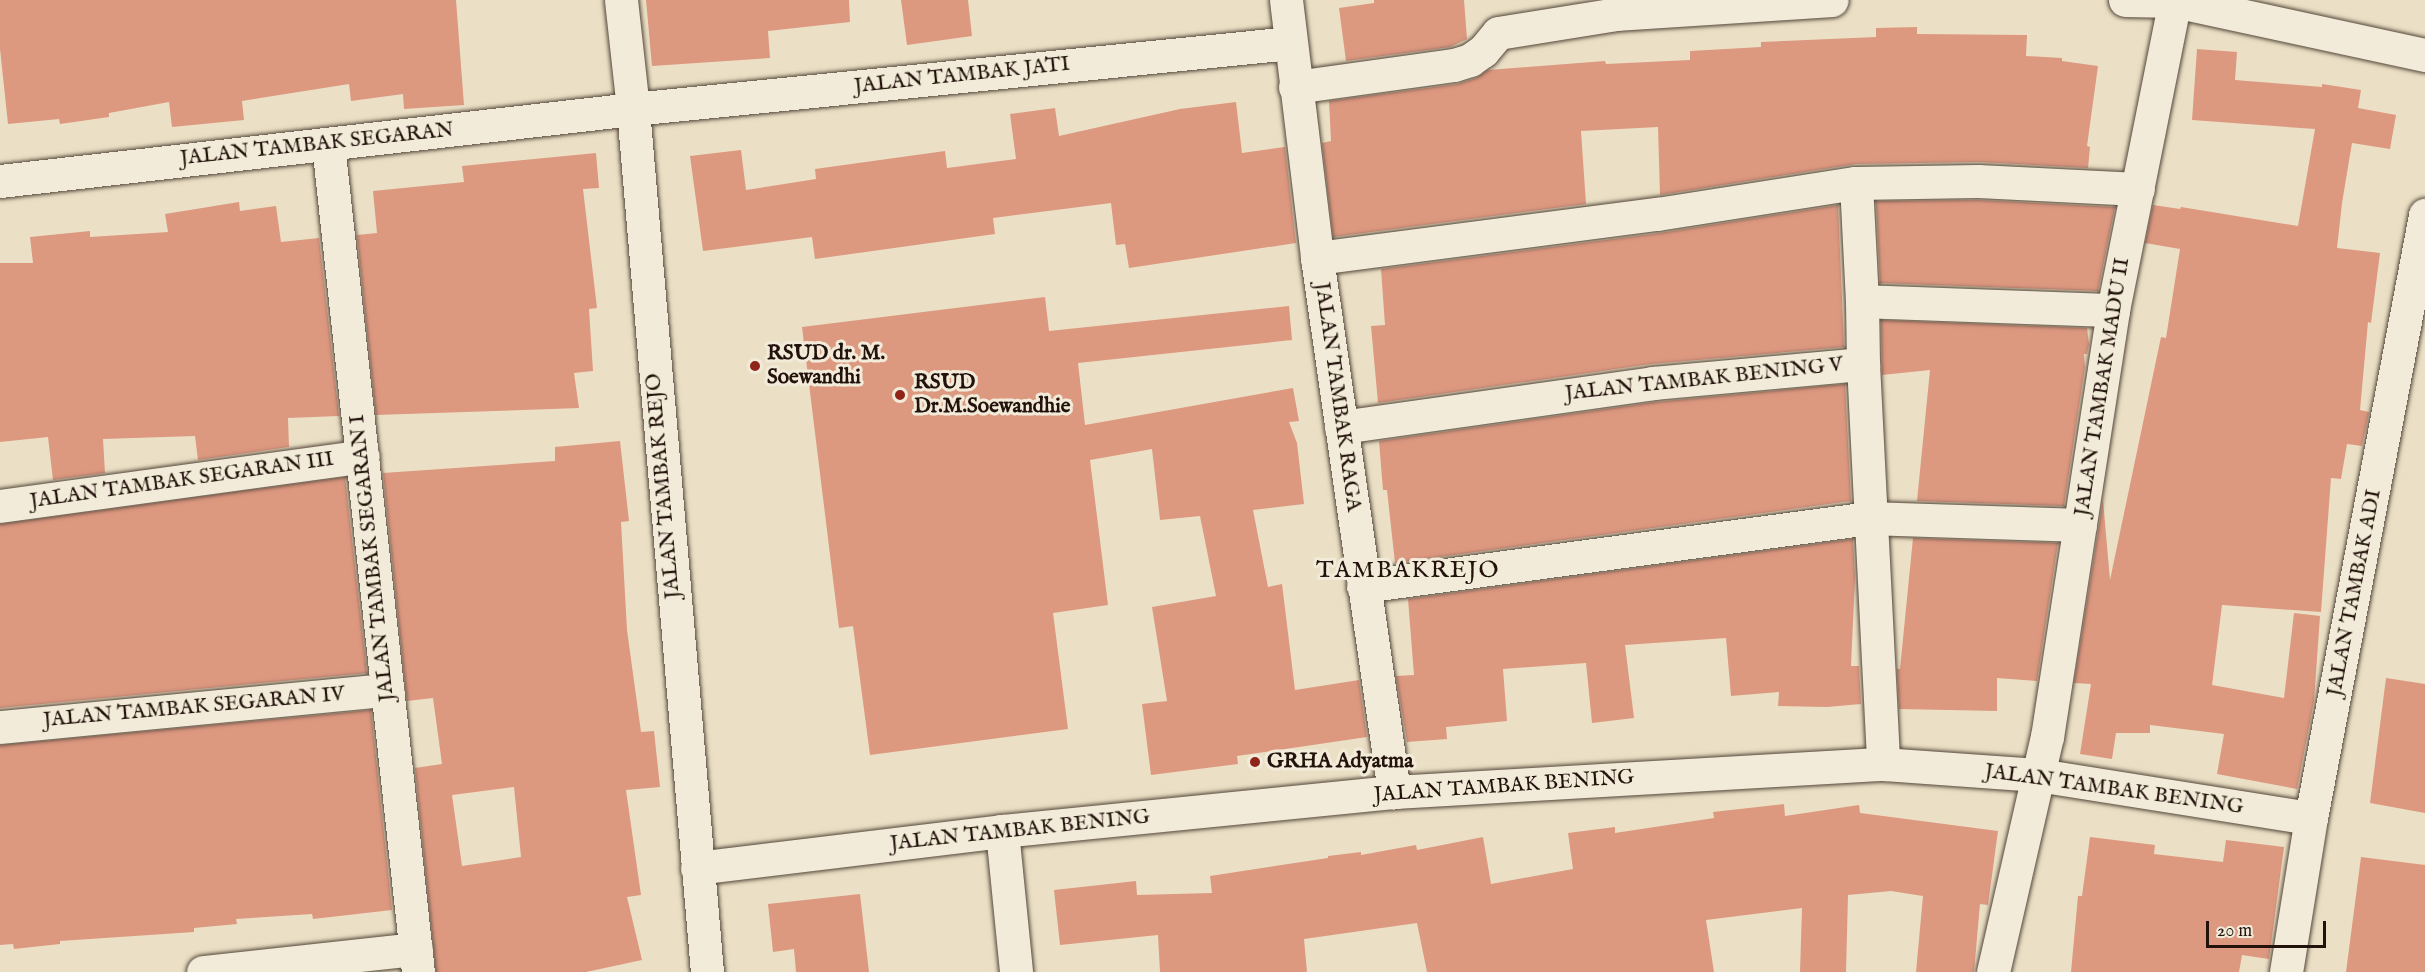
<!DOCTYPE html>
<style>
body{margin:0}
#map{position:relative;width:2425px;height:972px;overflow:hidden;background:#ebe0c5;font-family:"IM FELL English",serif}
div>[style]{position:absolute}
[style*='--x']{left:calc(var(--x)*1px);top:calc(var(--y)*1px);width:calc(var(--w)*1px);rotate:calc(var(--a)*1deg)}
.building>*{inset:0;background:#dd9880}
.roads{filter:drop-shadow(0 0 2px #54463a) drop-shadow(0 0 2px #54463a)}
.minor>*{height:33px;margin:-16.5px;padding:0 16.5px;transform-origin:16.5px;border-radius:16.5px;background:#f2ebd9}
.dots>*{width:16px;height:16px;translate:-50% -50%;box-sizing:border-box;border:3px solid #f2ebd9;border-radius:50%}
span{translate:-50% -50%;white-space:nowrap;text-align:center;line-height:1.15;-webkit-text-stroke:6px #f2ebd9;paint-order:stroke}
.street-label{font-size:21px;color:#22120b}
.poi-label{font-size:21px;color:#22120b;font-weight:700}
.left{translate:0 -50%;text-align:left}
.quarter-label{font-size:24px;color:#22120b;letter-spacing:1.5px}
.scale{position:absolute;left:2206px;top:921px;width:120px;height:27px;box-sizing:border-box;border:3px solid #22120b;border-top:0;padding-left:8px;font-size:18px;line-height:21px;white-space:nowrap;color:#22120b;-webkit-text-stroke:4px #f2ebd9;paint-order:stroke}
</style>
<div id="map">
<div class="building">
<i style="clip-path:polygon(0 0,456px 0,464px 105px,404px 109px,403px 94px,351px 101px,349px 84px,242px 101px,244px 120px,172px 127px,169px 102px,109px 113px,109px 117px,60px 124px,59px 119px,8px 124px,0 49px)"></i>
<i style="clip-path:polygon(646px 0,849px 0,850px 22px,768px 31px,770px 58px,652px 66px)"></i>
<i style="clip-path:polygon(901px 0,968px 0,972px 36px,907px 45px)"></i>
<i style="clip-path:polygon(1374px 0,1464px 0,1467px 39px,1450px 47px,1346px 61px,1339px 8px,1374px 3px)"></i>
<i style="clip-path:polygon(1917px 27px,1917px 34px,2027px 35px,2026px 56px,2062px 58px,2062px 61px,2098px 66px,2087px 146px,2090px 147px,2088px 168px,1979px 162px,1856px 164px,1660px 195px,1658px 127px,1581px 131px,1586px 204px,1333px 237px,1322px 143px,1331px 141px,1329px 101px,1457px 84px,1476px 78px,1488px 70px,1605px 61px,1606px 64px,1690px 60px,1690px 51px,1761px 47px,1761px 42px,1876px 37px,1876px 28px)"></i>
<i style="clip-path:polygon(2197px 49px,2237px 52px,2235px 80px,2322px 87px,2322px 84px,2361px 90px,2358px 108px,2396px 115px,2390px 149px,2352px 143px,2342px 203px,2337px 248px,2380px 253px,2371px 323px,2368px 322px,2360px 410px,2369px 412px,2368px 418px,2362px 446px,2347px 444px,2341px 479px,2331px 478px,2321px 612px,2222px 605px,2212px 685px,2284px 698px,2294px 613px,2320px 616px,2314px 701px,2297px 789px,2217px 774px,2224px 734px,2150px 725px,2150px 733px,2116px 733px,2112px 759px,2080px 754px,2091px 684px,2074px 683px,2103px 500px,2110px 580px,2161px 337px,2166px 338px,2180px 249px,2145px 243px,2153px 205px,2180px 209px,2181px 207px,2298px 226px,2315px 129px,2192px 120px)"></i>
<i style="clip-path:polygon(1236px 102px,1242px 153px,1285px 147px,1296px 243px,1129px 268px,1125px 244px,1116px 245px,1111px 203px,993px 218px,995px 234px,815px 259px,812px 237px,703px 251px,690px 156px,741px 150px,746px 190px,816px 179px,815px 169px,945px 151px,947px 168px,1016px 159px,1010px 114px,1055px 108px,1059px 136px,1180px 109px)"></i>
<i style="clip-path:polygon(596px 153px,599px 188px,583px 189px,597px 308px,589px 309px,593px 371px,574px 373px,579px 408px,376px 415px,357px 235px,377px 233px,373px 191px,464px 182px,462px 166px)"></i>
<i style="clip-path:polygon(1978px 200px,2115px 207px,2098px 291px,1880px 283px,1876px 201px)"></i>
<i style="clip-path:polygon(239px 202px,240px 211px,276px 206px,281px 242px,319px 238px,339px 416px,288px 418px,289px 447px,198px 460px,195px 436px,103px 439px,105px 473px,53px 480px,48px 437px,0 442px,0 263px,33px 263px,30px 237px,90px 231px,90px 237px,168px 232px,165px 214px)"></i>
<i style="clip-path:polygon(1838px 205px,1844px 347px,1651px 364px,1378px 403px,1371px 326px,1385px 325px,1381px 269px,1660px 233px)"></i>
<i style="clip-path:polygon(1045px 297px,1049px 331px,1289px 306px,1292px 340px,1078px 363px,1085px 425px,1293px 388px,1299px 421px,1289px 422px,1297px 443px,1304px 504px,1253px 510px,1268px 587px,1282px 584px,1295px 690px,1359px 680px,1367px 737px,1237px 756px,1238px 764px,1151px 775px,1142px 704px,1167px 701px,1152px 607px,1216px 596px,1200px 516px,1160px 520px,1152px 449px,1090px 460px,1108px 605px,1053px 613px,1068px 729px,870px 755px,853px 626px,839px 628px,802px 327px)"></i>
<i style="clip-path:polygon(1881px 320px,2087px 328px,2089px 344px,2087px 354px,2084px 354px,2085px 367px,2064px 506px,1917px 501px,1930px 370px,1882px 375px)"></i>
<i style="clip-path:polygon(1845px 384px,1851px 501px,1395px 563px,1387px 490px,1383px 490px,1379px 441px,1655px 402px)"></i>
<i style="clip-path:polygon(evenodd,620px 441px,629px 521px,621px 522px,627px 630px,641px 732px,654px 731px,660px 787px,626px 790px,641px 895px,627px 897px,642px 960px,586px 972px,436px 972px,415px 768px,442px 764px,433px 698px,407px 701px,383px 473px,555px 461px,555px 447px,620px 441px,514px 787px,521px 857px,462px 866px,452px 795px,514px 787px)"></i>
<i style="clip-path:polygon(345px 477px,367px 673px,0 708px,0 524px)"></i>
<i style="clip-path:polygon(1913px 538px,2058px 543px,2037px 681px,1997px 678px,1997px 711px,1899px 709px,1897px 669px,1900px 669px)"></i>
<i style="clip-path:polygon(1853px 539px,1855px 578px,1851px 666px,1859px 666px,1861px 704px,1827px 707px,1778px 706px,1779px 692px,1731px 696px,1726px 638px,1625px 645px,1634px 718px,1592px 723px,1586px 663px,1503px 669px,1507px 721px,1446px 727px,1447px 739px,1407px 742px,1396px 676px,1414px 675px,1408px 599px)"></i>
<i style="clip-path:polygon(2386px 678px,2425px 684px,2425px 813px,2370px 803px)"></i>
<i style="clip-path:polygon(371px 710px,392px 910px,313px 919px,312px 914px,236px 919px,237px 924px,194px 928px,194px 932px,60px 941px,60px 944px,14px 949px,13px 944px,0 945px,0 745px)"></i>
<i style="clip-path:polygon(1784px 804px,1785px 816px,1859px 805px,1860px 813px,1998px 831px,1988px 905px,1980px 904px,1974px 972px,1916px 972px,1923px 896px,1891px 891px,1848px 895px,1846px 972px,1800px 972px,1802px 908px,1706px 920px,1714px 972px,1427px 972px,1417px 923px,1304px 939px,1307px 972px,1160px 972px,1158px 935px,1060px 945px,1054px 890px,1136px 881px,1137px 895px,1212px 893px,1210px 876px,1328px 858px,1328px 856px,1361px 852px,1361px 855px,1416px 845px,1417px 850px,1483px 837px,1491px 884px,1573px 869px,1568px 833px,1615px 827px,1615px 833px,1714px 818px,1713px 812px)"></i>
<i style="clip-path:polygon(2090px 837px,2155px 845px,2154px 854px,2223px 862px,2226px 840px,2284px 847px,2269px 959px,2242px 955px,2239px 972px,2071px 972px,2078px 896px,2082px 896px)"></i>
<i style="clip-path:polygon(2361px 857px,2425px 865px,2425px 972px,2346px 972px)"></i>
<i style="clip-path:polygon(860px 894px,869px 972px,796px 972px,794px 949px,773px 952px,768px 904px)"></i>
</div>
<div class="roads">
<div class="minor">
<i style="--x:621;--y:0;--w:110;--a:83.7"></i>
<i style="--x:633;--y:109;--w:866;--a:85.1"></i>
<i style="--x:1286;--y:0;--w:260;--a:83.1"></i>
<i style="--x:1317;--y:258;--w:540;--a:81.79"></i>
<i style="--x:2125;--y:0;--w:50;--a:1.1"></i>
<i style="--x:2175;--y:1;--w:256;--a:12.2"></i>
<i style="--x:1295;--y:87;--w:161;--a:-7.9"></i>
<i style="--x:1454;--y:65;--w:17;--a:-17"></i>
<i style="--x:1470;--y:60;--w:16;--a:-35"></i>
<i style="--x:1483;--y:51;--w:23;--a:-50"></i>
<i style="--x:1498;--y:33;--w:120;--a:-9.1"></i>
<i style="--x:1616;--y:14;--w:216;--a:-3.7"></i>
<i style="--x:328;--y:144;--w:833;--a:83.8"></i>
<i style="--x:0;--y:181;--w:637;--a:-6.49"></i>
<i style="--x:633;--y:109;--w:661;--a:-5.73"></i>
<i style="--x:1856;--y:183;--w:118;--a:87.1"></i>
<i style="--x:1317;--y:258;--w:343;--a:-7.4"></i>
<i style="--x:1657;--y:214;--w:201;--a:-8.9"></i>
<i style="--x:1856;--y:183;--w:122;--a:-0.9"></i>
<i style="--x:1978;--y:181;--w:160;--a:2.9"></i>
<i style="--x:1863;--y:364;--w:400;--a:87.1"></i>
<i style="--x:1341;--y:427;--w:315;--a:-8"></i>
<i style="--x:1653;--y:383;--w:211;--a:-5.2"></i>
<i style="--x:1863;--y:364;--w:63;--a:-90.9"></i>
<i style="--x:1862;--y:301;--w:251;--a:2.1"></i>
<i style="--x:0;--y:506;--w:366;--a:-7.8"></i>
<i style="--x:1363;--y:586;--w:511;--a:-7.65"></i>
<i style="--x:1869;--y:518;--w:211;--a:1.9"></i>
<i style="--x:0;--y:727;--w:389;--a:-5.5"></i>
<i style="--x:1002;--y:831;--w:142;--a:84.3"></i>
<i style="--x:697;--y:868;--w:307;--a:-6.9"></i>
<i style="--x:1002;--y:831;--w:394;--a:-5.7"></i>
<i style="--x:1394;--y:792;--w:490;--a:-3.3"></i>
<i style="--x:1883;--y:764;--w:155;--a:4.1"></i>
<i style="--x:2038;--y:775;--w:276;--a:9"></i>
<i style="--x:203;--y:972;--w:214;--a:-6.2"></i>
<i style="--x:1993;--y:972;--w:241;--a:-77.1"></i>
<i style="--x:2047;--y:737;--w:432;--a:-81.2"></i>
<i style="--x:2113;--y:310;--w:316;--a:-78.7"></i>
<i style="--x:2286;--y:972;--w:156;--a:-80.8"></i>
<i style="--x:2311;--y:818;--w:614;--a:-79.29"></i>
</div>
</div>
<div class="dots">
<i style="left:755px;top:366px;background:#8f2418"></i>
<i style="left:900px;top:395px;background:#8f2418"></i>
<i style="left:1255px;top:762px;background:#8f2418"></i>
</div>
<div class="street-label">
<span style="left:962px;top:76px;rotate:-6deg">JALAN TAMBAK JATI</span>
<span style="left:317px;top:145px;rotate:-6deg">JALAN TAMBAK SEGARAN</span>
<span style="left:1704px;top:380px;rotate:-6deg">JALAN TAMBAK BENING V</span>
<span style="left:2103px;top:387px;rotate:-81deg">JALAN TAMBAK MADU II</span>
<span style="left:1337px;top:397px;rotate:82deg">JALAN TAMBAK RAGA</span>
<span style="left:182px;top:481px;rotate:-8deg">JALAN TAMBAK SEGARAN III</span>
<span style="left:664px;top:486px;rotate:-95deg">JALAN TAMBAK REJO</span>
<span style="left:373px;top:558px;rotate:-96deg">JALAN TAMBAK SEGARAN I</span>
<span style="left:2355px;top:593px;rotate:-79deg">JALAN TAMBAK ADI</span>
<span style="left:194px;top:708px;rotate:-5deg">JALAN TAMBAK SEGARAN IV</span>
<span style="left:1504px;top:787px;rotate:-4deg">JALAN TAMBAK BENING</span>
<span style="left:2114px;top:790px;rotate:8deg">JALAN TAMBAK BENING</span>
<span style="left:1020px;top:831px;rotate:-6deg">JALAN TAMBAK BENING</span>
</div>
<div class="poi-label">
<span class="left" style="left:767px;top:366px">RSUD dr. M.<br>Soewandhi</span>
<span class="left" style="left:914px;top:395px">RSUD<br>Dr.M.Soewandhie</span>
<span class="left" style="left:1267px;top:762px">GRHA Adyatma</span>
</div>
<div class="quarter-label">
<span style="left:1408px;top:571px">TAMBAKREJO</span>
</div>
<div class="scale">20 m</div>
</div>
